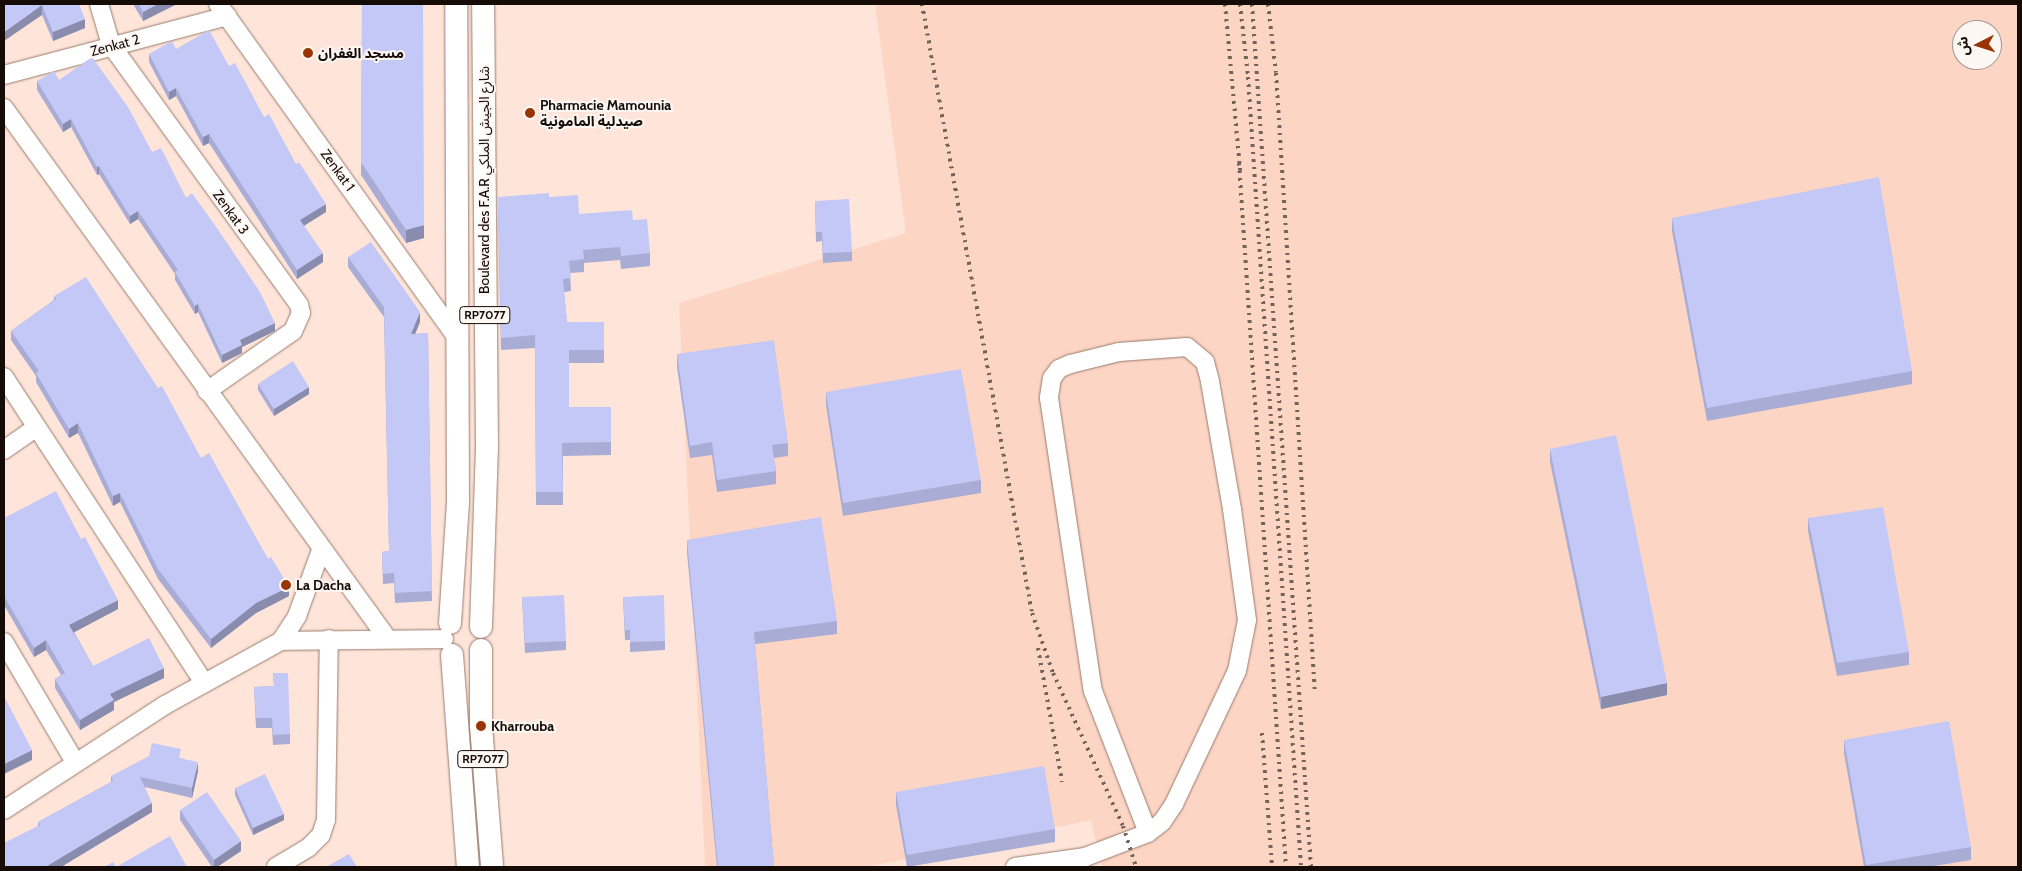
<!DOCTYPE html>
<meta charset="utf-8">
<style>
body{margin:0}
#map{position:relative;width:2022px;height:871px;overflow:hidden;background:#ffe5d9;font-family:Cabin,"Noto Sans Arabic",sans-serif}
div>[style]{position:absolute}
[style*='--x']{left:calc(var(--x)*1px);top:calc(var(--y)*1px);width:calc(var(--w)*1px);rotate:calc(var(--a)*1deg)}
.built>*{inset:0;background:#fdd5c4}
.roads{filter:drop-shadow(0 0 1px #987b6e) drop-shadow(0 0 1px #987b6e)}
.minor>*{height:18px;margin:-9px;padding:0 9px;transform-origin:9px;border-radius:9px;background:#fff}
.major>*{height:22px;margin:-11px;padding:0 11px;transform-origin:11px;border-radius:11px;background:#fff}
.rail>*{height:4px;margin-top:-2px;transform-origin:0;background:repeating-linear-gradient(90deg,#74635c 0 2.5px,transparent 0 7.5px)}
.wall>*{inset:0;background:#a9acd4}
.shaded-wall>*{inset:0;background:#898cac}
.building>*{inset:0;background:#c4c8f6}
.dots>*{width:14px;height:14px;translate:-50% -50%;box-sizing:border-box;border:2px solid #fdf7f4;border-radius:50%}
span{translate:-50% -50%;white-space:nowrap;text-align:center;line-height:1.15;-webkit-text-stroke:4px #fdf7f4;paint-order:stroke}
.shield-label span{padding:1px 4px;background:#fdf7f4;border:1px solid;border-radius:4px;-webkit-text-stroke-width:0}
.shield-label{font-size:12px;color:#150b07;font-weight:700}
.street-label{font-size:14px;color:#150b07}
.poi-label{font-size:14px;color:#150b07;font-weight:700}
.left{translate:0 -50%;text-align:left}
.frame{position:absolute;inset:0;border:5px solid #150b07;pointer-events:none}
.north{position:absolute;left:1952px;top:20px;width:50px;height:50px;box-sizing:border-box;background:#fdf7f4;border:1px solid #a09995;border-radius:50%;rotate:265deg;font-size:14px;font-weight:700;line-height:20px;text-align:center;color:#150b07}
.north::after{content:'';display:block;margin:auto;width:18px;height:22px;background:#993403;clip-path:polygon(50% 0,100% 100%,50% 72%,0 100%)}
</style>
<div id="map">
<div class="built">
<i style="clip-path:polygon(evenodd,875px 4px,2018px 4px,2018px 867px,1102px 867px,1091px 820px,867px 867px,705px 867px,679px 303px,906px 233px,875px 4px,1962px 30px,1992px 30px,1992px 60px,1962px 60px,1962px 30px)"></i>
</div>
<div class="roads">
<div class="minor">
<i style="--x:99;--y:4;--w:43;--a:73.7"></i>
<i style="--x:111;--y:45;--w:321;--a:54.1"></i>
<i style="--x:299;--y:305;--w:8;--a:76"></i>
<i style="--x:301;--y:313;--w:20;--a:114"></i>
<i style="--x:293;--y:331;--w:105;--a:145.1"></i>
<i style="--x:218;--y:4;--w:409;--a:54.4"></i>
<i style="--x:4;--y:75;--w:231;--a:-14.8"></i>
<i style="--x:4;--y:108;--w:654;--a:54.15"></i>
<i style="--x:4;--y:377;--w:366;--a:56.8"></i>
<i style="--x:4;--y:450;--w:39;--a:-35"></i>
<i style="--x:281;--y:641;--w:30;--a:-57"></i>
<i style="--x:297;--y:616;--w:70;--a:-70"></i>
<i style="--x:4;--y:642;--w:139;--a:59.4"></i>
<i style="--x:4;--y:810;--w:192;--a:-33.1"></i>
<i style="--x:165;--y:705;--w:132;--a:-28.9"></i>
<i style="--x:281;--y:641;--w:163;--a:-0.7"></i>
<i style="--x:276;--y:867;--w:39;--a:-31"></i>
<i style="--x:309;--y:847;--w:17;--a:-45"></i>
<i style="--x:321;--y:835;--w:16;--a:-72"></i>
<i style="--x:326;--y:820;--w:181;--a:-89.1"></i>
<i style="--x:1015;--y:867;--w:71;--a:-8.1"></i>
<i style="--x:1085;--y:857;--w:67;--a:-20.9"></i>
<i style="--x:1148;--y:833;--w:18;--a:-38"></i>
<i style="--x:1162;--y:822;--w:22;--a:-56"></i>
<i style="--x:1174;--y:804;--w:147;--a:-64.7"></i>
<i style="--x:1237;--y:671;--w:52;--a:-78.9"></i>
<i style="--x:1247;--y:620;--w:112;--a:-97.7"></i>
<i style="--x:1232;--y:509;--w:130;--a:-99.8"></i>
<i style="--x:1210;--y:381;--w:20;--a:-105"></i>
<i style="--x:1205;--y:362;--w:23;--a:-140"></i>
<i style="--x:1187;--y:347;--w:68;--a:175.8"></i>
<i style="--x:1119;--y:352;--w:50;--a:166.2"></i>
<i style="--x:1070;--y:364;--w:12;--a:156"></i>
<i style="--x:1059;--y:369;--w:11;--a:128"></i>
<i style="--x:1052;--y:378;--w:20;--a:99"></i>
<i style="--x:1049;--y:398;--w:296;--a:81.5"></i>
<i style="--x:1093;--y:691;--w:152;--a:68.8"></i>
</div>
<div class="major">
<i style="--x:450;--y:623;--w:120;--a:-86.2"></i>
<i style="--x:458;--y:503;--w:499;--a:-90.2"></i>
<i style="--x:481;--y:627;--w:179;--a:-88.1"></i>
<i style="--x:487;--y:448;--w:444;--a:-90.5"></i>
<i style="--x:481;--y:650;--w:76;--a:90"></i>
<i style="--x:481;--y:726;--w:141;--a:85.5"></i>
<i style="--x:452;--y:655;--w:213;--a:85.7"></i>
</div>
</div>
<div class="rail">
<i style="--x:922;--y:4;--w:619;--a:79.76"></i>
<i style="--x:1032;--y:613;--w:64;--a:70.7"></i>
<i style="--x:1053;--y:673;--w:168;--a:65.4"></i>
<i style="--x:1123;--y:826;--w:43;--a:72.4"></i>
<i style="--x:1225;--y:4;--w:167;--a:84.8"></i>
<i style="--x:1240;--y:4;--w:73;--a:83.7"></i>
<i style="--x:1248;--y:77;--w:792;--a:86.16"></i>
<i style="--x:1252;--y:4;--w:865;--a:86.09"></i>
<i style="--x:1268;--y:4;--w:69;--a:83.4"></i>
<i style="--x:1276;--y:73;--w:622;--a:86.41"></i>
<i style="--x:1239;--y:163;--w:706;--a:86.18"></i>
<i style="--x:1038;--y:648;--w:136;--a:79.8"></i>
<i style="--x:1262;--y:733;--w:134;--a:85.7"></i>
</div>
<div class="wall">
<i style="clip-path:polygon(4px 4px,79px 4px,85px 28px,53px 41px,42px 15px)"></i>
<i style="clip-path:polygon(133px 4px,177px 4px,143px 21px)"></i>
<i style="clip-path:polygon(362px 4px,424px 238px,406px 243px,361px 175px)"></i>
<i style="clip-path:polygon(176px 49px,229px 66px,264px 117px,326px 212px,304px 226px,323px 262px,297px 279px,209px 143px,203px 146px,176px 96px,169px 100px,149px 62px,149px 54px)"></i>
<i style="clip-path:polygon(59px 80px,152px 152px,186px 198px,275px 331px,242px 347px,242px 353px,222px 363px,198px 312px,195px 314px,175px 280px,175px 274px,138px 219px,130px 224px,99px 174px,97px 175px,71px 127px,63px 132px,37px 90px,37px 81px)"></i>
<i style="clip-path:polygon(549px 197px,579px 214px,633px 220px,650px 253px,650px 266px,621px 269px,620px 260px,584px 263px,584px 272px,570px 273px,571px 291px,564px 292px,567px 322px,604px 322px,604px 363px,569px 363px,569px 407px,611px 407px,611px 455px,563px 456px,563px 505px,536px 505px,535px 348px,501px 350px,498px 210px)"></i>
<i style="clip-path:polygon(815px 201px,852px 252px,852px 261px,823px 263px,822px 241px,816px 242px)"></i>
<i style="clip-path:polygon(1672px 218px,1912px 371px,1912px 384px,1707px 421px,1672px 231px)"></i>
<i style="clip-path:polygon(348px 257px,420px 322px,415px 334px,428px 333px,432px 601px,395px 603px,394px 583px,383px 584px,382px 552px,389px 551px,384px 317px,348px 267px)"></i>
<i style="clip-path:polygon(54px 296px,201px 458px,268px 559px,289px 596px,256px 613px,211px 648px,158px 579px,120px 502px,113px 506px,78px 433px,69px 438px,36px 382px,36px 376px,11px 340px,11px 331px,54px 300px)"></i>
<i style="clip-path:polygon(677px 354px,788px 443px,788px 456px,774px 458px,776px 471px,776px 484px,717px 492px,712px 455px,690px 458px,677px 367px)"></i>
<i style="clip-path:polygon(258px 384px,309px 394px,274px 416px,258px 390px)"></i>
<i style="clip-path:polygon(826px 392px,981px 480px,981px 493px,843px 516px,826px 405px)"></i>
<i style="clip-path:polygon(1550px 449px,1667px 695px,1601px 709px,1550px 462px)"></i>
<i style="clip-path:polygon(4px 518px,118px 609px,74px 632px,93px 666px,164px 678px,114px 702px,114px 710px,80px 730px,55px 688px,55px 679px,61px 675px,46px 650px,34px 657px,4px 605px)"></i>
<i style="clip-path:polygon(1808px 518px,1909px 652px,1909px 665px,1837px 676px,1808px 531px)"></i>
<i style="clip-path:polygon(687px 540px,837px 621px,837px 634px,755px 644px,774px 867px,717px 867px,687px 553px)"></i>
<i style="clip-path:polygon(522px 597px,566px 641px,566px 650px,525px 653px)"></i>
<i style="clip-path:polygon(623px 597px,665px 641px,665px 650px,630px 652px,630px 640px,625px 640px)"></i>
<i style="clip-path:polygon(273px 673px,290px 734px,290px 744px,273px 745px,272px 728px,256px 728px,254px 687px,274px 686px)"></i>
<i style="clip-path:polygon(1844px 740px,1971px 847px,1971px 860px,1928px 867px,1864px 867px,1844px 753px)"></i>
<i style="clip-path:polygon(181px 758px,198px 771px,192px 798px,145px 787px,152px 812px,61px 867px,4px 867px,38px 826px,38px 822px,111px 782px,111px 776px)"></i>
<i style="clip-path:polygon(235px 788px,284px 820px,253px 835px,235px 795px)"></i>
<i style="clip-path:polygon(896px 792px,1055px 829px,1055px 842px,907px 867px,896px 805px)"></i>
<i style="clip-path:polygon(180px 810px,241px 851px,217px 867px,212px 867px,180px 820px)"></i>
</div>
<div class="shaded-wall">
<i style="clip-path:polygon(158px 4px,177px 4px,143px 21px,143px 12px)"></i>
<i style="clip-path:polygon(42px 5px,42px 15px,4px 41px,4px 32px)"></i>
<i style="clip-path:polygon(85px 19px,85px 28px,53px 41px,53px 32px)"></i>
<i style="clip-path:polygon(176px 88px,176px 96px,169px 100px,169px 92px)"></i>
<i style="clip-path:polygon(71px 119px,71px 127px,63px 132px,63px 124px)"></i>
<i style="clip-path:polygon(209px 134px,209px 143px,203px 146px,203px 137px)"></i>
<i style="clip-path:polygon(99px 166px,99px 174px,97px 175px,97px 167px)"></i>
<i style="clip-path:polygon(326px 204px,326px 212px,300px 228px,300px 220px)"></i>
<i style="clip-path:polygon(138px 211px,138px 219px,130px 224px,130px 216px)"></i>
<i style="clip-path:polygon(424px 225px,424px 238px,406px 243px,406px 230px)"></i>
<i style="clip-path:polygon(323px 253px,323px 262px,297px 279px,297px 270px)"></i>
<i style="clip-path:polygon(198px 304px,198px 312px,195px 314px,195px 306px)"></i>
<i style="clip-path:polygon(420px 312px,420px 322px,411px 344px,411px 334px)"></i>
<i style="clip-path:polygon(275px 323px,275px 331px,242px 347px,242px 353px,222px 363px,222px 355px,240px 340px)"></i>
<i style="clip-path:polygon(309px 387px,309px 394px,274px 416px,274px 409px)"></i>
<i style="clip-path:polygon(78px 423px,78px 433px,69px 438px,69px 429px)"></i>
<i style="clip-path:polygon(120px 493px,120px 502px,113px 506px,113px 496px)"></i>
<i style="clip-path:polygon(289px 587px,289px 596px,256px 613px,211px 648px,211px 639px,256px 603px)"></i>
<i style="clip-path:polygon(118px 600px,118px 609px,69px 635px,69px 625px)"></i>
<i style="clip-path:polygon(46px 640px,46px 650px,34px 657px,34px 648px)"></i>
<i style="clip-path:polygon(164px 668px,164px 678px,114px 702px,114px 710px,80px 730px,80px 720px,110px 694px)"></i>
<i style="clip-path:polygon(1667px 683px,1667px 695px,1601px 709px,1601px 697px)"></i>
<i style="clip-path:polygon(32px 750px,32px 760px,4px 774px,4px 764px)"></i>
<i style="clip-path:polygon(198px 762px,198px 771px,192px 798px,192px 788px)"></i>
<i style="clip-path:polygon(152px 803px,152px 812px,61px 867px,47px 867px,47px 866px)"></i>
<i style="clip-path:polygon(284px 814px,284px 820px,253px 835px,253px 828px)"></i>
<i style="clip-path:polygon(241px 841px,241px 851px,217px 867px,214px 867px,214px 860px)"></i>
</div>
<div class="building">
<i style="clip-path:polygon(4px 4px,79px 4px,85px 19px,53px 32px,42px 5px,4px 32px)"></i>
<i style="clip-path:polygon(139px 4px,158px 4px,143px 12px)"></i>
<i style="clip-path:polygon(362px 4px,423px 4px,424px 225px,406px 230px,361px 162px)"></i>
<i style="clip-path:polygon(209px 30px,229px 66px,235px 63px,264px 117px,269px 114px,296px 164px,299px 162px,326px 204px,300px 220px,323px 253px,297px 270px,209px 134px,203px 137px,176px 88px,169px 92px,149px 54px,172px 41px,176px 49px)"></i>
<i style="clip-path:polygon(92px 57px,128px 107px,152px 152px,161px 148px,186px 198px,192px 193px,219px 231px,260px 292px,275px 323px,240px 340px,242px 345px,222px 355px,198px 304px,195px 306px,175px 272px,178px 270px,138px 211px,130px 216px,99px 166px,97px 167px,71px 119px,63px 124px,37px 81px,54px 71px,59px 80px)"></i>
<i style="clip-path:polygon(1879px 177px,1912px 371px,1707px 408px,1672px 218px)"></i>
<i style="clip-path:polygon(549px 193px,549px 197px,578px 195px,579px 214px,632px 210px,633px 220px,647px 219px,650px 253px,621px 256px,620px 247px,583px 250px,584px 259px,569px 261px,571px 278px,563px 279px,567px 322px,604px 322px,604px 350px,569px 350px,569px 407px,611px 407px,611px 442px,562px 443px,563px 492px,536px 492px,535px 335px,501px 338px,498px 197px)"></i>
<i style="clip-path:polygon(849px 199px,852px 252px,823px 253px,822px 232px,816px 232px,815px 201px)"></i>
<i style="clip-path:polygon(371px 242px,420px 312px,411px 334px,428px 333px,432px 591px,395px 593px,394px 573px,383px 574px,382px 552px,389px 551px,384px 307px,348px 257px)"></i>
<i style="clip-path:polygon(86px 277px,158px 388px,162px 386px,201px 458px,209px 453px,268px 559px,271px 557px,289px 587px,256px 603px,211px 639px,158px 569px,120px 493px,113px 496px,78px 423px,69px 429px,36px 373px,39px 371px,11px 331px,56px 299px,54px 296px)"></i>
<i style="clip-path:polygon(774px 340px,788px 443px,772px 445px,776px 471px,717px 480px,712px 442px,690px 446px,677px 354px)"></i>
<i style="clip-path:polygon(293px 361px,309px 387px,274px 409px,258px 384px)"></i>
<i style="clip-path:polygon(961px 369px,981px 480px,843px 503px,826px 392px)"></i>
<i style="clip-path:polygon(1616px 435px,1667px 683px,1601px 697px,1550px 449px)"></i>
<i style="clip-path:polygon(56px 491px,81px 539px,85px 537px,118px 600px,69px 625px,93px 666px,149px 638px,164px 668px,110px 694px,114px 700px,80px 720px,55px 679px,65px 673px,46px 640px,34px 648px,4px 596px,4px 518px)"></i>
<i style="clip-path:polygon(1883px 507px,1909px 652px,1837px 663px,1808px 518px)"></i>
<i style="clip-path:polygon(821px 517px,837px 621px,754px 632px,774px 867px,718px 867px,687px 540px)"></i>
<i style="clip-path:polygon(564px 595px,566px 641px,525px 643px,522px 597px)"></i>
<i style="clip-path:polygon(664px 595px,665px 641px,630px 642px,630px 630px,625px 630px,623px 597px)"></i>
<i style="clip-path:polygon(273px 673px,288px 673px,290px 734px,273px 735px,272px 718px,256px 718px,254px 687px,274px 686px)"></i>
<i style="clip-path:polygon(4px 696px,32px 750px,4px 764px)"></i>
<i style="clip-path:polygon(1949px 721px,1971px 847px,1866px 865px,1844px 740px)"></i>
<i style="clip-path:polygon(152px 743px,181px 749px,179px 758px,198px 762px,192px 788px,140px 777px,152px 803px,47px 866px,48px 867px,4px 867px,4px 843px,40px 825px,38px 822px,113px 781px,111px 776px,149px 756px)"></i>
<i style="clip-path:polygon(1044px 766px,1055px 829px,907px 855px,896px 792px)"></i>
<i style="clip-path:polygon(265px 774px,284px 814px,253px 828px,235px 788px)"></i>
<i style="clip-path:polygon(207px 792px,241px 841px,214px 860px,180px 810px)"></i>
<i style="clip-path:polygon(170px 836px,187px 867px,104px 867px,113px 862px,116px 867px)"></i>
<i style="clip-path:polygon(349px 854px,357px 867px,326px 867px)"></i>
</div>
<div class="dots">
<i style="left:308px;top:53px;background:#993403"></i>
<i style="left:530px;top:113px;background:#993403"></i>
<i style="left:286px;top:585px;background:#993403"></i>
<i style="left:481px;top:726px;background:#993403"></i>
</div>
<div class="shield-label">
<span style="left:485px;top:315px">RP7077</span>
<span style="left:483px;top:759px">RP7077</span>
</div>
<div class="street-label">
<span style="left:115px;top:45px;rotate:-15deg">Zenkat 2</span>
<span style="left:338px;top:170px;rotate:54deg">Zenkat 1</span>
<span style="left:484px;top:180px;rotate:-90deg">Boulevard des F.A.R شارع الجيش الملكي</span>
<span style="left:231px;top:212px;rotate:54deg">Zenkat 3</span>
</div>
<div class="poi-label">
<span class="left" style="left:318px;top:53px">مسجد الغفران</span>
<span class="left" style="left:540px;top:113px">Pharmacie Mamounia<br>صيدلية المامونية</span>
<span class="left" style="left:296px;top:585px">La Dacha</span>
<span class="left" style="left:491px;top:726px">Kharrouba</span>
</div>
<div class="frame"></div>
<div class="north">ش</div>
</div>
